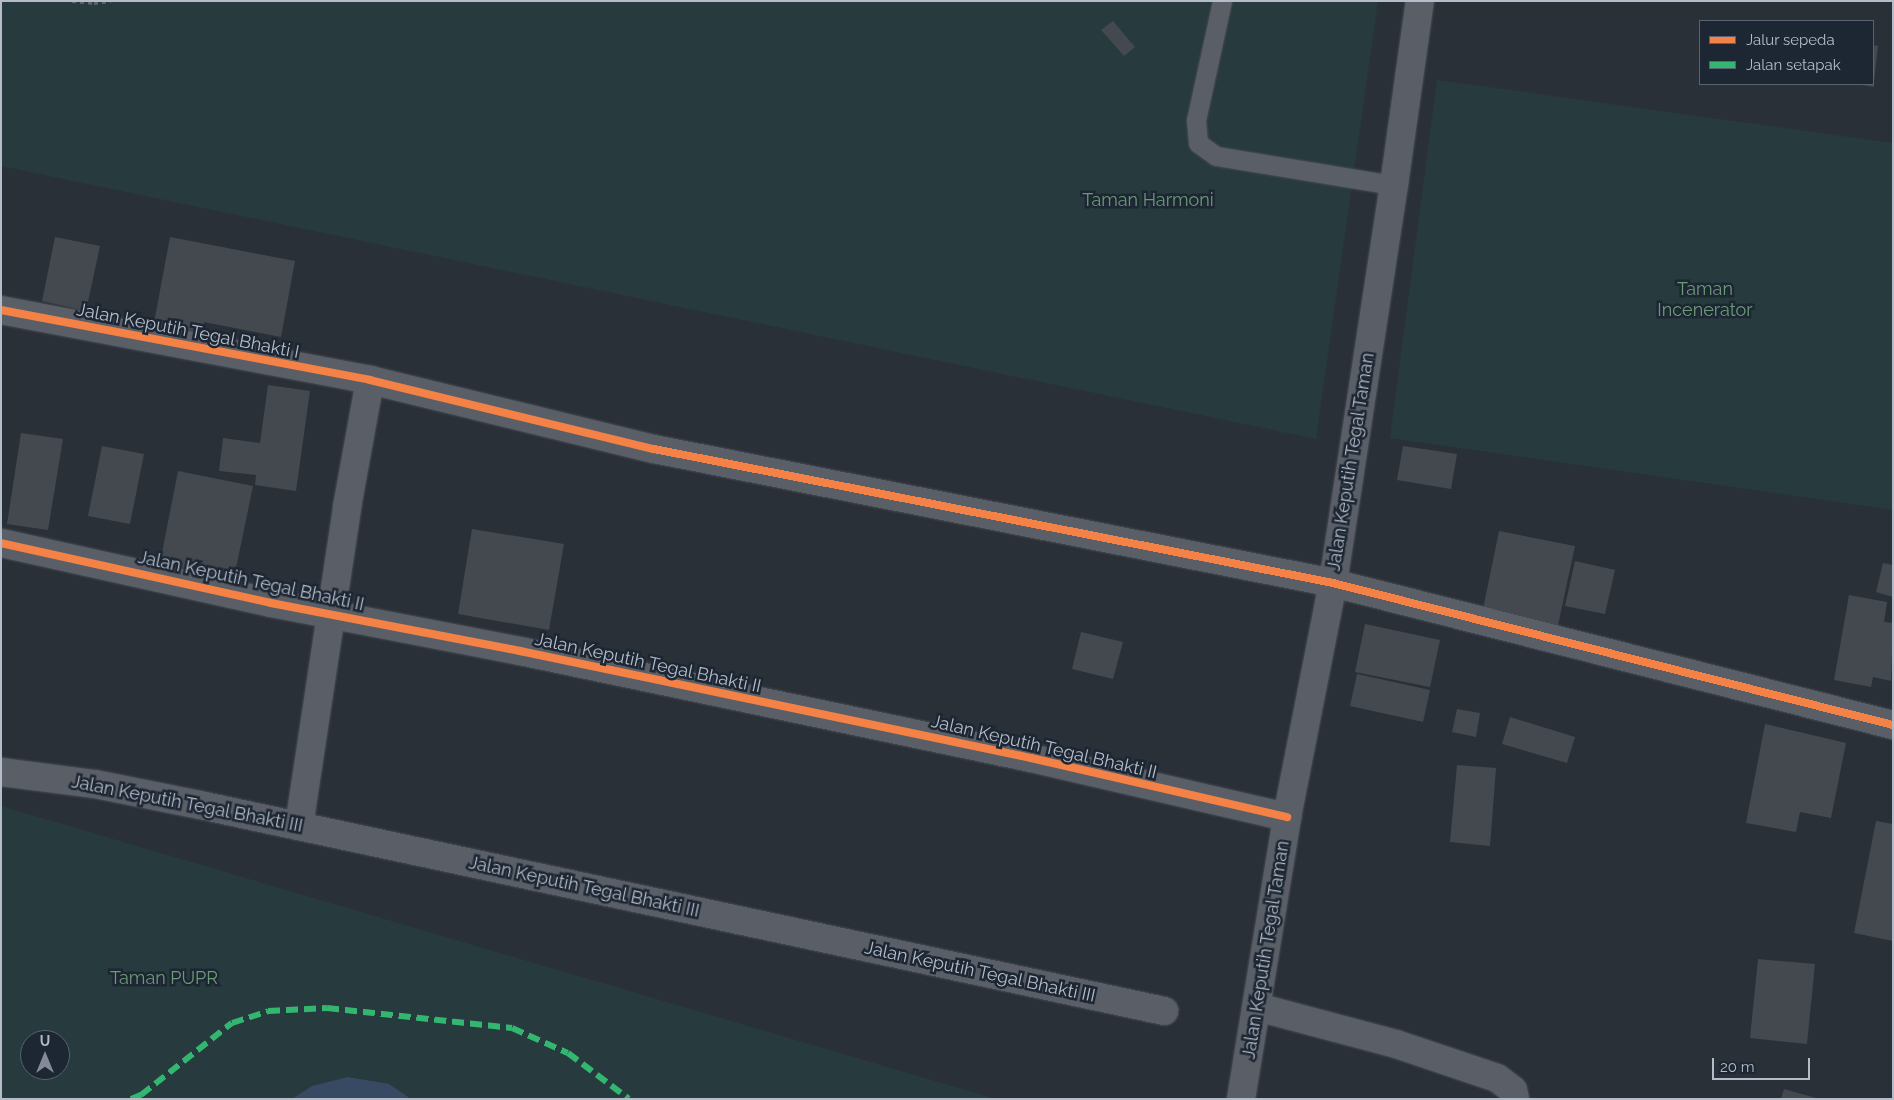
<!DOCTYPE html>
<style>
body{margin:0}
#map{position:relative;width:1894px;height:1100px;overflow:hidden;background:#2a3038;font-family:Raleway,sans-serif}
div>[style]{position:absolute}
[style*='--x']{left:calc(var(--x)*1px);top:calc(var(--y)*1px);width:calc(var(--w)*1px);rotate:calc(var(--a)*1deg)}
.green>*{inset:0;background:#273a3e}
.water>*{inset:0;background:#384963}
.building>*{inset:0;background:#444950}
.path>*{height:3px;margin-top:-1.5px;transform-origin:0;background:repeating-linear-gradient(90deg,#5d636a 0 4px,transparent 0 8px)}
.roads{filter:drop-shadow(0 0 1px #484c53) drop-shadow(0 0 1px #484c53)}
.service>*{height:19px;margin:-9.5px;padding:0 9.5px;transform-origin:9.5px;border-radius:9.5px;background:#5a5e66}
.minor>*{height:28px;margin:-14px;padding:0 14px;transform-origin:14px;border-radius:14px;background:#5a5e66}
.quiet>*{height:6px;margin-top:-3px;transform-origin:0;background:repeating-linear-gradient(90deg,#33b770 0 12px,transparent 0 18px)}
.cycleway>*{height:8px;margin:-4px;padding:0 4px;transform-origin:4px;border-radius:4px;background:#f48246}
span{translate:-50% -50%;white-space:nowrap;text-align:center;line-height:1.15;-webkit-text-stroke:5px #1d2633;paint-order:stroke}
.park-label{font-size:18px;color:#6b9a76}
.street-label{font-size:18px;color:#b4bcc9}
.frame{position:absolute;inset:0;border:2px solid #b4bcc9;pointer-events:none}
.legend{position:absolute;left:1699px;top:20px;width:175px;height:65px;box-sizing:border-box;background:#1d2633;border:1px solid #59626f;margin:0;padding:6px 9px;list-style:none;font-size:15px;color:#b4bcc9}
.legend li{display:flex;align-items:center;gap:10px;height:25px}
.legend b{width:25px;border:1px solid #59626f}
.north{position:absolute;left:20px;top:1030px;width:50px;height:50px;box-sizing:border-box;background:#1d2633;border:1px solid #59626f;border-radius:50%;rotate:0deg;font-size:14px;font-weight:700;line-height:20px;text-align:center;color:#b4bcc9}
.north::after{content:'';display:block;margin:auto;width:18px;height:22px;background:#848b96;clip-path:polygon(50% 0,100% 100%,50% 72%,0 100%)}
.scale{position:absolute;left:1712px;top:1058px;width:98px;height:22px;box-sizing:border-box;border:2px solid #b4bcc9;border-top:0;padding-left:6px;font-size:15px;line-height:18px;white-space:nowrap;color:#b4bcc9;-webkit-text-stroke:4px #1d2633;paint-order:stroke}
</style>
<div id="map">
<div class="green">
<i style="clip-path:polygon(1px 1px,1378px 1px,1316px 439px,1px 166px)"></i>
<i style="clip-path:polygon(1437px 80px,1893px 143px,1893px 510px,1390px 438px)"></i>
<i style="clip-path:polygon(evenodd,1px 806px,996px 1099px,1px 1099px,1px 806px,30px 1040px,60px 1040px,60px 1070px,30px 1070px,30px 1040px)"></i>
</div>
<div class="water">
<i style="clip-path:polygon(348px 1077px,389px 1084px,411px 1099px,292px 1099px,312px 1086px)"></i>
</div>
<div class="building">
<i style="clip-path:polygon(1113px 21px,1135px 47px,1124px 56px,1101px 30px)"></i>
<i style="clip-path:polygon(1873px 45px,1878px 46px,1874px 82px,1873px 82px)"></i>
<i style="clip-path:polygon(1855px 84px,1874px 84px,1874px 87px)"></i>
<i style="clip-path:polygon(55px 237px,100px 246px,86px 311px,42px 301px)"></i>
<i style="clip-path:polygon(170px 237px,295px 261px,281px 337px,204px 322px,201px 338px,153px 328px)"></i>
<i style="clip-path:polygon(268px 385px,310px 391px,296px 491px,255px 485px,256px 475px,219px 471px,223px 438px,260px 443px)"></i>
<i style="clip-path:polygon(21px 433px,63px 439px,48px 530px,7px 524px)"></i>
<i style="clip-path:polygon(102px 446px,144px 454px,130px 524px,88px 516px)"></i>
<i style="clip-path:polygon(1403px 446px,1457px 454px,1451px 489px,1397px 480px)"></i>
<i style="clip-path:polygon(178px 471px,253px 486px,234px 578px,160px 563px)"></i>
<i style="clip-path:polygon(472px 529px,564px 544px,549px 630px,458px 614px)"></i>
<i style="clip-path:polygon(1499px 531px,1575px 546px,1558px 625px,1483px 609px)"></i>
<i style="clip-path:polygon(1575px 561px,1615px 570px,1605px 614px,1565px 606px)"></i>
<i style="clip-path:polygon(1883px 563px,1893px 565px,1893px 597px,1876px 592px)"></i>
<i style="clip-path:polygon(1849px 595px,1887px 602px,1884px 622px,1893px 623px,1891px 681px,1873px 677px,1871px 687px,1834px 680px)"></i>
<i style="clip-path:polygon(1365px 624px,1440px 640px,1430px 687px,1355px 672px)"></i>
<i style="clip-path:polygon(1081px 632px,1123px 642px,1113px 679px,1072px 669px)"></i>
<i style="clip-path:polygon(1357px 674px,1430px 690px,1423px 722px,1350px 706px)"></i>
<i style="clip-path:polygon(1457px 709px,1480px 713px,1476px 737px,1452px 732px)"></i>
<i style="clip-path:polygon(1510px 717px,1575px 737px,1567px 763px,1502px 744px)"></i>
<i style="clip-path:polygon(1765px 724px,1846px 743px,1831px 818px,1800px 812px,1796px 832px,1746px 823px)"></i>
<i style="clip-path:polygon(1457px 765px,1496px 768px,1490px 846px,1450px 842px)"></i>
<i style="clip-path:polygon(1876px 821px,1893px 824px,1893px 941px,1854px 933px)"></i>
<i style="clip-path:polygon(1758px 959px,1815px 964px,1807px 1044px,1750px 1038px)"></i>
<i style="clip-path:polygon(1784px 1089px,1816px 1098px,1816px 1099px,1781px 1099px)"></i>
</div>
<div class="path">
<i style="--x:72;--y:1;--w:22;--a:5"></i>
<i style="--x:94;--y:3;--w:17;--a:-7"></i>
</div>
<div class="roads">
<div class="service">
<i style="--x:1222;--y:1;--w:122;--a:102.3"></i>
<i style="--x:1196;--y:120;--w:23;--a:85"></i>
<i style="--x:1198;--y:143;--w:22;--a:36"></i>
<i style="--x:1216;--y:156;--w:180;--a:9.3"></i>
</div>
<div class="minor">
<i style="--x:1;--y:310;--w:376;--a:10.7"></i>
<i style="--x:370;--y:380;--w:292;--a:13.7"></i>
<i style="--x:654;--y:449;--w:692;--a:11.16"></i>
<i style="--x:1333;--y:583;--w:578;--a:14.23"></i>
<i style="--x:1;--y:543;--w:277;--a:12.5"></i>
<i style="--x:271;--y:603;--w:254;--a:10.9"></i>
<i style="--x:520;--y:651;--w:522;--a:11.83"></i>
<i style="--x:1031;--y:758;--w:263;--a:13"></i>
<i style="--x:1;--y:772;--w:95;--a:7.3"></i>
<i style="--x:95;--y:784;--w:107;--a:11.3"></i>
<i style="--x:200;--y:805;--w:986;--a:12.06"></i>
<i style="--x:299;--y:826;--w:323;--a:-81.4"></i>
<i style="--x:347;--y:507;--w:129;--a:-79.7"></i>
<i style="--x:1257;--y:1007;--w:144;--a:14.9"></i>
<i style="--x:1396;--y:1044;--w:107;--a:18.6"></i>
<i style="--x:1497;--y:1078;--w:20;--a:37"></i>
<i style="--x:1513;--y:1090;--w:9;--a:77"></i>
<i style="--x:1241;--y:1099;--w:286;--a:-80.7"></i>
<i style="--x:1287;--y:817;--w:238;--a:-78.9"></i>
<i style="--x:1333;--y:583;--w:403;--a:-81.3"></i>
<i style="--x:1394;--y:185;--w:186;--a:-82"></i>
</div>
</div>
<div class="quiet">
<i style="--x:131;--y:1099;--w:11;--a:-22"></i>
<i style="--x:141;--y:1095;--w:116;--a:-38.4"></i>
<i style="--x:232;--y:1023;--w:38;--a:-18"></i>
<i style="--x:268;--y:1011;--w:59;--a:-2.9"></i>
<i style="--x:327;--y:1008;--w:186;--a:6.2"></i>
<i style="--x:512;--y:1028;--w:61;--a:24.1"></i>
<i style="--x:568;--y:1053;--w:76;--a:37"></i>
</div>
<div class="cycleway">
<i style="--x:1;--y:310;--w:376;--a:10.7"></i>
<i style="--x:370;--y:380;--w:292;--a:13.7"></i>
<i style="--x:654;--y:449;--w:692;--a:11.16"></i>
<i style="--x:1333;--y:583;--w:578;--a:14.23"></i>
<i style="--x:1;--y:543;--w:277;--a:12.5"></i>
<i style="--x:271;--y:603;--w:254;--a:10.9"></i>
<i style="--x:520;--y:651;--w:522;--a:11.83"></i>
<i style="--x:1031;--y:758;--w:263;--a:13"></i>
</div>
<div class="park-label">
<span style="left:1148px;top:200px">Taman Harmoni</span>
<span style="left:1705px;top:300px">Taman<br>Incenerator</span>
<span style="left:164px;top:978px">Taman PUPR</span>
</div>
<div class="street-label">
<span style="left:188px;top:331px;rotate:11deg">Jalan Keputih Tegal Bhakti I</span>
<span style="left:1351px;top:462px;rotate:-81deg">Jalan Keputih Tegal Taman</span>
<span style="left:251px;top:581px;rotate:12deg">Jalan Keputih Tegal Bhakti II</span>
<span style="left:648px;top:663px;rotate:12deg">Jalan Keputih Tegal Bhakti II</span>
<span style="left:1044px;top:747px;rotate:13deg">Jalan Keputih Tegal Bhakti II</span>
<span style="left:187px;top:804px;rotate:11deg">Jalan Keputih Tegal Bhakti III</span>
<span style="left:584px;top:887px;rotate:12deg">Jalan Keputih Tegal Bhakti III</span>
<span style="left:1266px;top:950px;rotate:-81deg">Jalan Keputih Tegal Taman</span>
<span style="left:980px;top:972px;rotate:12deg">Jalan Keputih Tegal Bhakti III</span>
</div>
<div class="frame"></div>
<ul class="legend">
<li><b style="height:6px;background:#f48246"></b>Jalur sepeda</li>
<li><b style="height:6px;background:#33b770"></b>Jalan setapak</li>
</ul>
<div class="north">U</div>
<div class="scale">20 m</div>
</div>
